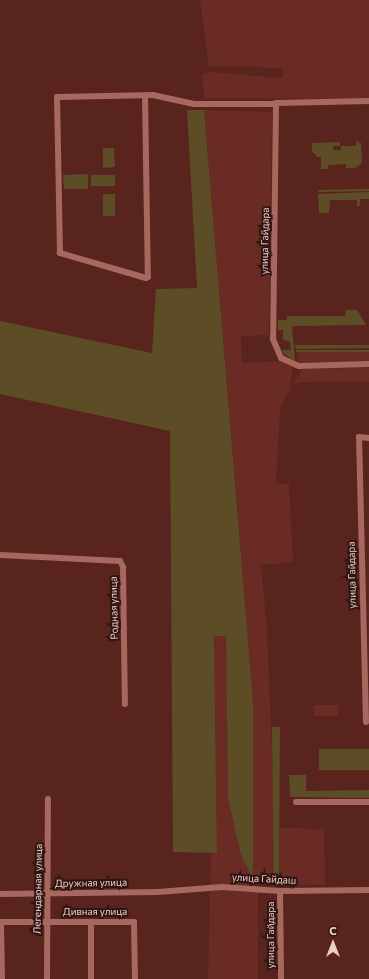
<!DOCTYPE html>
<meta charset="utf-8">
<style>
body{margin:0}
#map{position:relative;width:369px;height:979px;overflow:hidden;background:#59241d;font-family:Commissioner,sans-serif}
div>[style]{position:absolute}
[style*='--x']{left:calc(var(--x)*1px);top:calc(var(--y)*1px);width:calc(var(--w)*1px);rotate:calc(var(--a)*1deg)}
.built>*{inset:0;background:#692b24}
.green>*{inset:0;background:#5c4d26}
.minor>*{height:6px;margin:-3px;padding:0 3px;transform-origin:3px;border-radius:3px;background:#a6685f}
span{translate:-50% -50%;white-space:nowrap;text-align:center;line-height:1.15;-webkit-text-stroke:4px #2f1613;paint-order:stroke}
.street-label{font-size:10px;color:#efccc7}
.north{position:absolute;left:313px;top:923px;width:40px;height:40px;-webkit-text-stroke:3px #2f1613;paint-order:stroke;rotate:0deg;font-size:11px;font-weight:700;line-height:16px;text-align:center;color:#efccc7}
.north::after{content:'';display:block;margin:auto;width:14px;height:18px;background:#efccc7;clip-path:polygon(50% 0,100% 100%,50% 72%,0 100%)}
</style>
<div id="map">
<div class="built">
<i style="clip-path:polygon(200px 0,369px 0,369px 99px,204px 98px,202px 74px,213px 72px,283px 78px,283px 68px,209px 66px)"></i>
<i style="clip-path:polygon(204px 110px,272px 112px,269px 335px,241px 336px,242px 363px,293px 361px,290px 389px,280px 409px,276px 483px,289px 484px,293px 562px,261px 565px,267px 631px,274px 801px,274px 883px,258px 884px,258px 979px,208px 979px,211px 854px,217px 853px,214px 636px,227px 636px,228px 797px,253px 878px,253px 701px)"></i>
<i style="clip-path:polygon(297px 352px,369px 352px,369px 362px,299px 362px)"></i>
<i style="clip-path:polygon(369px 368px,369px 382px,338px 381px,293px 383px,303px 369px)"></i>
<i style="clip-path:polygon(314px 705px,338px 705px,338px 716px,314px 716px)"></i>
<i style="clip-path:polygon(280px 828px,324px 829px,325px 885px,279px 884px)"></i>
</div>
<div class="green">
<i style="clip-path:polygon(187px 110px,204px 110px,213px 218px,253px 701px,253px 879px,241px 855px,228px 797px,226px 636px,214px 636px,217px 853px,173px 852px,170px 431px,0 394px,0 321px,152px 353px,156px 289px,197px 288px)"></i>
<i style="clip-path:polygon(356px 141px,361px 143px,362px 163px,355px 168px,346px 168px,346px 164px,328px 165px,328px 169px,321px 169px,321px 157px,317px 157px,312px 151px,312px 143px,340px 142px,340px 146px,333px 146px,333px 150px,341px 150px,341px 146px,356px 146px)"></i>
<i style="clip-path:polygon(103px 148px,114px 148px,115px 167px,103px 168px)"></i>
<i style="clip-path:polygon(88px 174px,88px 189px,64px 189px,63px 175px)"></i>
<i style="clip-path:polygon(91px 175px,115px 175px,115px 186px,91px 186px)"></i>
<i style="clip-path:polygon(369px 189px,369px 191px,318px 192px,318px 190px)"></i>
<i style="clip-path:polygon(369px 192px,369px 199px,360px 199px,360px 206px,357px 206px,357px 200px,330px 200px,329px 213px,319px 213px,318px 194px)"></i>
<i style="clip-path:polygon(103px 194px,115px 194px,115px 216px,103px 216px)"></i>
<i style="clip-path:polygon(346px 310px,357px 310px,366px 325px,292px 326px,295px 361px,284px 354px,282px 350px,291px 350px,290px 341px,283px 340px,283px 330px,278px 330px,278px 320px,287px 320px,287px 316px,345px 316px)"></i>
<i style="clip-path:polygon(295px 345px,369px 345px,369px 348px,296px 349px)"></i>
<i style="clip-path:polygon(296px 350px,369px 350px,369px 352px,297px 352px)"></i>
<i style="clip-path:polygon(272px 727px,280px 727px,279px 884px,274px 883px)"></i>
<i style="clip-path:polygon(319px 749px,369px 749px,369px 770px,319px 770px)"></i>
<i style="clip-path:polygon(289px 775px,306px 775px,306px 791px,369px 790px,369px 798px,290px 797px)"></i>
</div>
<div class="minor">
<i style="--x:145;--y:96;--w:181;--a:89.1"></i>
<i style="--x:148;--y:277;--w:2;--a:153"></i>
<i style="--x:146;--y:278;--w:90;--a:-163.8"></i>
<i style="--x:60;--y:253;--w:156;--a:-91.1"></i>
<i style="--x:57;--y:97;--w:96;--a:-1.2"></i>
<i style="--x:153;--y:95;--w:42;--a:12.4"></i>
<i style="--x:194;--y:104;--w:82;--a:0"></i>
<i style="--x:369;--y:101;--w:93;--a:178.8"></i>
<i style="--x:276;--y:103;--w:236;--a:90.7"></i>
<i style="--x:273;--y:339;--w:21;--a:67"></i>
<i style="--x:281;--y:358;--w:20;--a:24"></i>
<i style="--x:299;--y:366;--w:70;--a:-1.6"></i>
<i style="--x:0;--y:555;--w:120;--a:2.9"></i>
<i style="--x:120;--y:561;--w:7;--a:63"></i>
<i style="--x:123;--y:567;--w:137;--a:89.2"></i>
<i style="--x:366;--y:722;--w:285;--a:-91.4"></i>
<i style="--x:359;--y:437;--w:10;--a:6"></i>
<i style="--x:296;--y:802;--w:73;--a:0"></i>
<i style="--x:280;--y:891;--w:88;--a:89.3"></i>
<i style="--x:0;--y:894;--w:158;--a:-0.7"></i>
<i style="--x:158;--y:892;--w:64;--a:-4.5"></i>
<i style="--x:222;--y:887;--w:58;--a:3.9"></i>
<i style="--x:280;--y:891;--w:89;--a:-0.6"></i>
<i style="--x:0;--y:922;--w:134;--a:0"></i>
<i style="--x:134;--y:922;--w:57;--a:89"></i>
<i style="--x:1;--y:922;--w:57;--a:89"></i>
<i style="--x:91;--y:922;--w:57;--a:90"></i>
<i style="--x:47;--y:979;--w:180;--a:-89.7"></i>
</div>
<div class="street-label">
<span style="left:265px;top:241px;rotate:-89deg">улица Гайдара</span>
<span style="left:352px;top:575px;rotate:-91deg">улица Гайдара</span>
<span style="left:114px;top:608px;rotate:-91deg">Родная улица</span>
<span style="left:264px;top:879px;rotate:3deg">улица Гайдаш</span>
<span style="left:91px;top:883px;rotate:-1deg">Дружная улица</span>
<span style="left:38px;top:889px;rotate:-89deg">Легендарная улица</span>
<span style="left:95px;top:912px">Дивная улица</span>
<span style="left:271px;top:935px;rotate:-90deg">улица Гайдара</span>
</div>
<div class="north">С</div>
</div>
